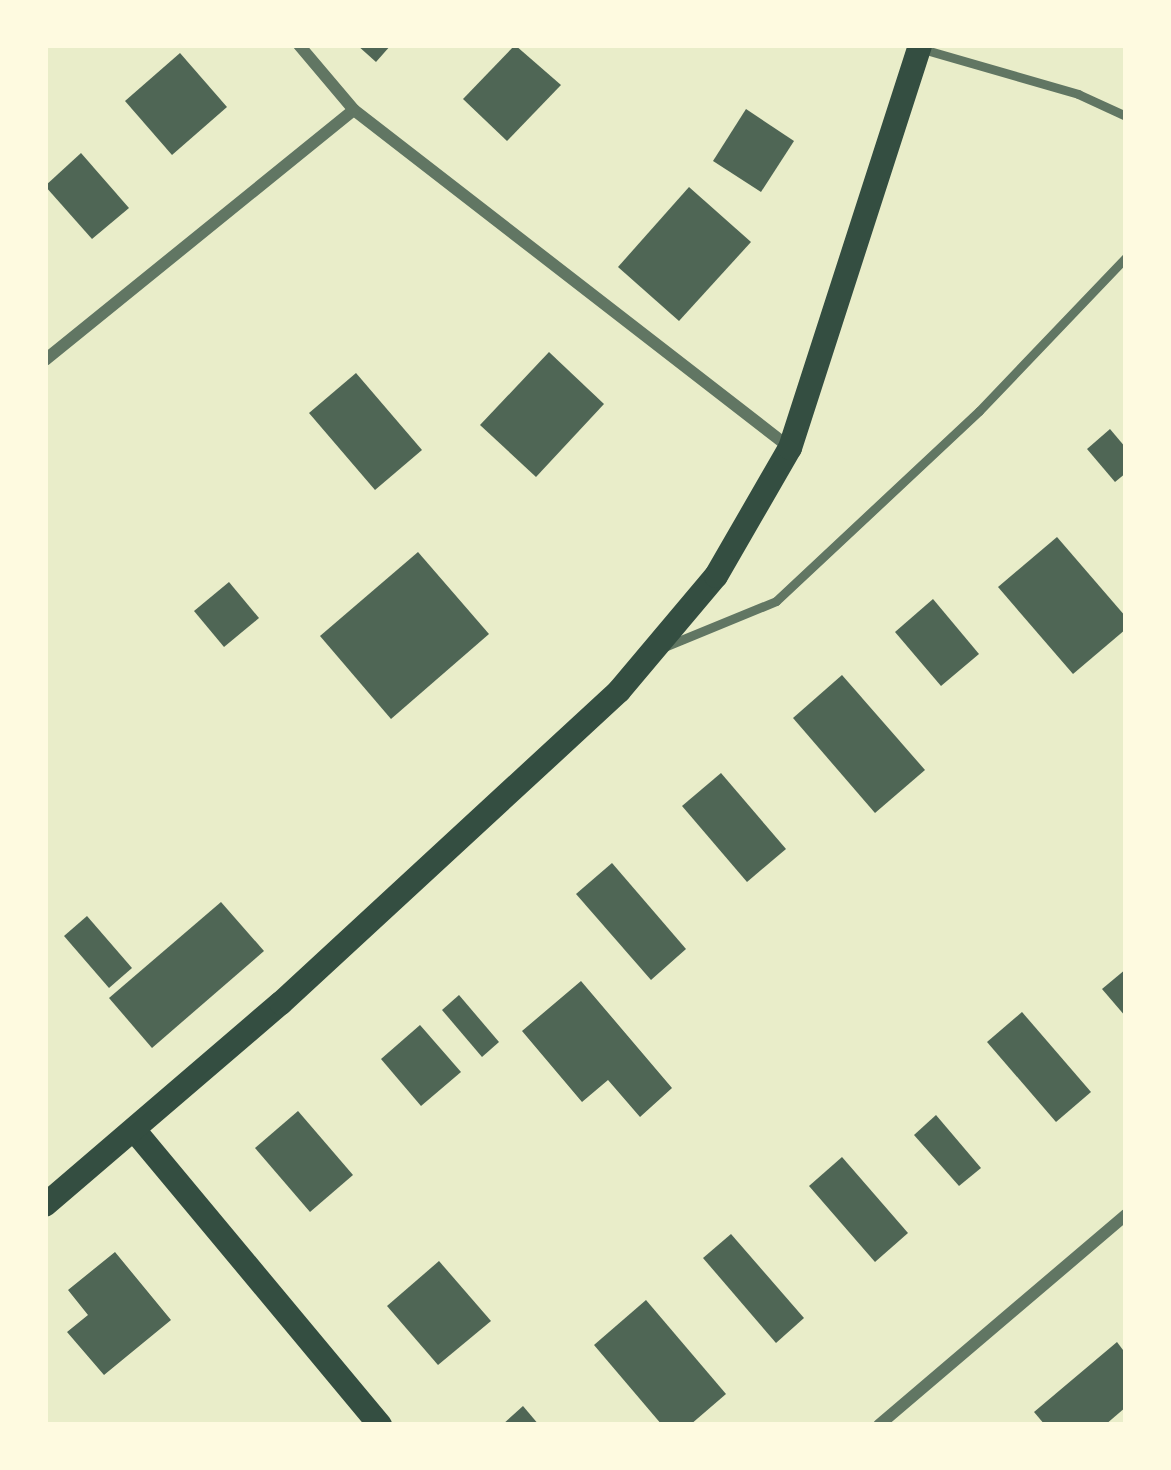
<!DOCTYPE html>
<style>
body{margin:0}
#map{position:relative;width:1171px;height:1470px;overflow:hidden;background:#e9edc9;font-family:"PT Sans Narrow",sans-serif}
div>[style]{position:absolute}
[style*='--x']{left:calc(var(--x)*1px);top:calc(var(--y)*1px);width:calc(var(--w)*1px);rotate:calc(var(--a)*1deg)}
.building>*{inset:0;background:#4f6655}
.service>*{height:9px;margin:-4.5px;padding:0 4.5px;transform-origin:4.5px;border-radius:4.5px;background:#617663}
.minor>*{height:12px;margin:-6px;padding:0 6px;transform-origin:6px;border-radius:6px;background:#617663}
.secondary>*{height:24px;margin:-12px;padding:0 12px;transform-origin:12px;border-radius:12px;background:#344e41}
span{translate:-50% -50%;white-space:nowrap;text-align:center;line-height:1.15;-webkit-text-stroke:9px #fefae0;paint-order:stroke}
.frame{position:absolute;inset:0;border:48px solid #fefae0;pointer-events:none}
</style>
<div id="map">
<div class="building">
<i style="clip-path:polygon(357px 45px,391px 45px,376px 62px)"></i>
<i style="clip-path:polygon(515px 45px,561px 85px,507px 141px,463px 99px)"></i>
<i style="clip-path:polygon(180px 53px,227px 107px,172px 155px,125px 101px)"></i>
<i style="clip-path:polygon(746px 109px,794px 141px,761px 192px,713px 161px)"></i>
<i style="clip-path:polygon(81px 153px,129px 208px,92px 239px,45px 186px)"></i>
<i style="clip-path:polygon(689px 187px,751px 242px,679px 321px,618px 267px)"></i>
<i style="clip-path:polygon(549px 352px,604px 404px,536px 477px,480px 425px)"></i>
<i style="clip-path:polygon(356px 373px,422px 450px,375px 490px,309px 413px)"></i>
<i style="clip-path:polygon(1110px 429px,1126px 448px,1126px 473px,1115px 482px,1087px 449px)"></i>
<i style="clip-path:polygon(1057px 537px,1126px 617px,1126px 629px,1073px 674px,998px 587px)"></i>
<i style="clip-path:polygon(418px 552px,489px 634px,391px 719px,320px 636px)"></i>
<i style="clip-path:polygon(229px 582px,259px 618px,224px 647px,194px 611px)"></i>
<i style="clip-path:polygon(933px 599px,979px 654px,941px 686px,895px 632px)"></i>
<i style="clip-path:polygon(842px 675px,925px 770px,875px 813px,793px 718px)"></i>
<i style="clip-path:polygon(721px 773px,786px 849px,747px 882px,682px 806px)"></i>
<i style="clip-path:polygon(612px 863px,686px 949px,651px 980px,576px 894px)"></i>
<i style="clip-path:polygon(221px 902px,264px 951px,152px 1048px,109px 998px)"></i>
<i style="clip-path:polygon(87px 916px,132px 968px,109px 988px,64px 936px)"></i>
<i style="clip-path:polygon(1126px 969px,1126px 1017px,1102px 989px)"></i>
<i style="clip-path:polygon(581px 981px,672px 1088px,640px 1117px,608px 1080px,582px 1102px,522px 1031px)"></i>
<i style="clip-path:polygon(459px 995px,499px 1042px,482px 1057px,442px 1010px)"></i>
<i style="clip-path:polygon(1022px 1012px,1091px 1092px,1056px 1122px,987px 1042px)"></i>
<i style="clip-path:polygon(420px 1025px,461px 1072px,421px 1106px,381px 1059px)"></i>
<i style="clip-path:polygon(298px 1111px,353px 1175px,310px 1212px,255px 1148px)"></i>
<i style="clip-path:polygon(936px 1115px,981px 1168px,959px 1186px,914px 1135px)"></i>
<i style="clip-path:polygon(842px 1157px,908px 1233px,875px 1262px,809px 1186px)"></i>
<i style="clip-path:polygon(731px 1234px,804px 1318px,776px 1343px,703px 1258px)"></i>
<i style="clip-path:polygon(115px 1252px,171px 1320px,104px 1375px,67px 1332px,88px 1315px,68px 1290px)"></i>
<i style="clip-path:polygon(439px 1261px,491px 1321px,438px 1365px,387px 1306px)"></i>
<i style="clip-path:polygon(646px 1300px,726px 1394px,690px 1425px,662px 1425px,594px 1345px)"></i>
<i style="clip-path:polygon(1117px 1342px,1126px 1354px,1126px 1407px,1105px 1425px,1045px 1425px,1034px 1412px)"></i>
<i style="clip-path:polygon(523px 1406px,539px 1425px,502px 1425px)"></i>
</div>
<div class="service">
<i style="--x:919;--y:48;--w:166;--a:16.1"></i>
<i style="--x:1078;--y:94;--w:53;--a:24.6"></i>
<i style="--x:664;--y:647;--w:121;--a:-22.3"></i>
<i style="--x:776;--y:601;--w:278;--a:-43.1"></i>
<i style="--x:979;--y:411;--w:213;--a:-46.3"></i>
</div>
<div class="minor">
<i style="--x:299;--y:45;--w:85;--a:49.8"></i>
<i style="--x:354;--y:110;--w:550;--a:37.77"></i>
<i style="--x:45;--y:360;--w:397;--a:-39"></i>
<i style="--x:879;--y:1425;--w:324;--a:-40.4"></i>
</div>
<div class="secondary">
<i style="--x:135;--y:1131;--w:383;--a:50.2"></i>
<i style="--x:45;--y:1205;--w:311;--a:-40.6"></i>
<i style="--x:281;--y:1003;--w:460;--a:-42.7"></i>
<i style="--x:619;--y:691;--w:150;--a:-49.9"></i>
<i style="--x:716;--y:576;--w:148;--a:-60"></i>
<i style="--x:790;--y:448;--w:423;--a:-72.1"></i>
</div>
<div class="frame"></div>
</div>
